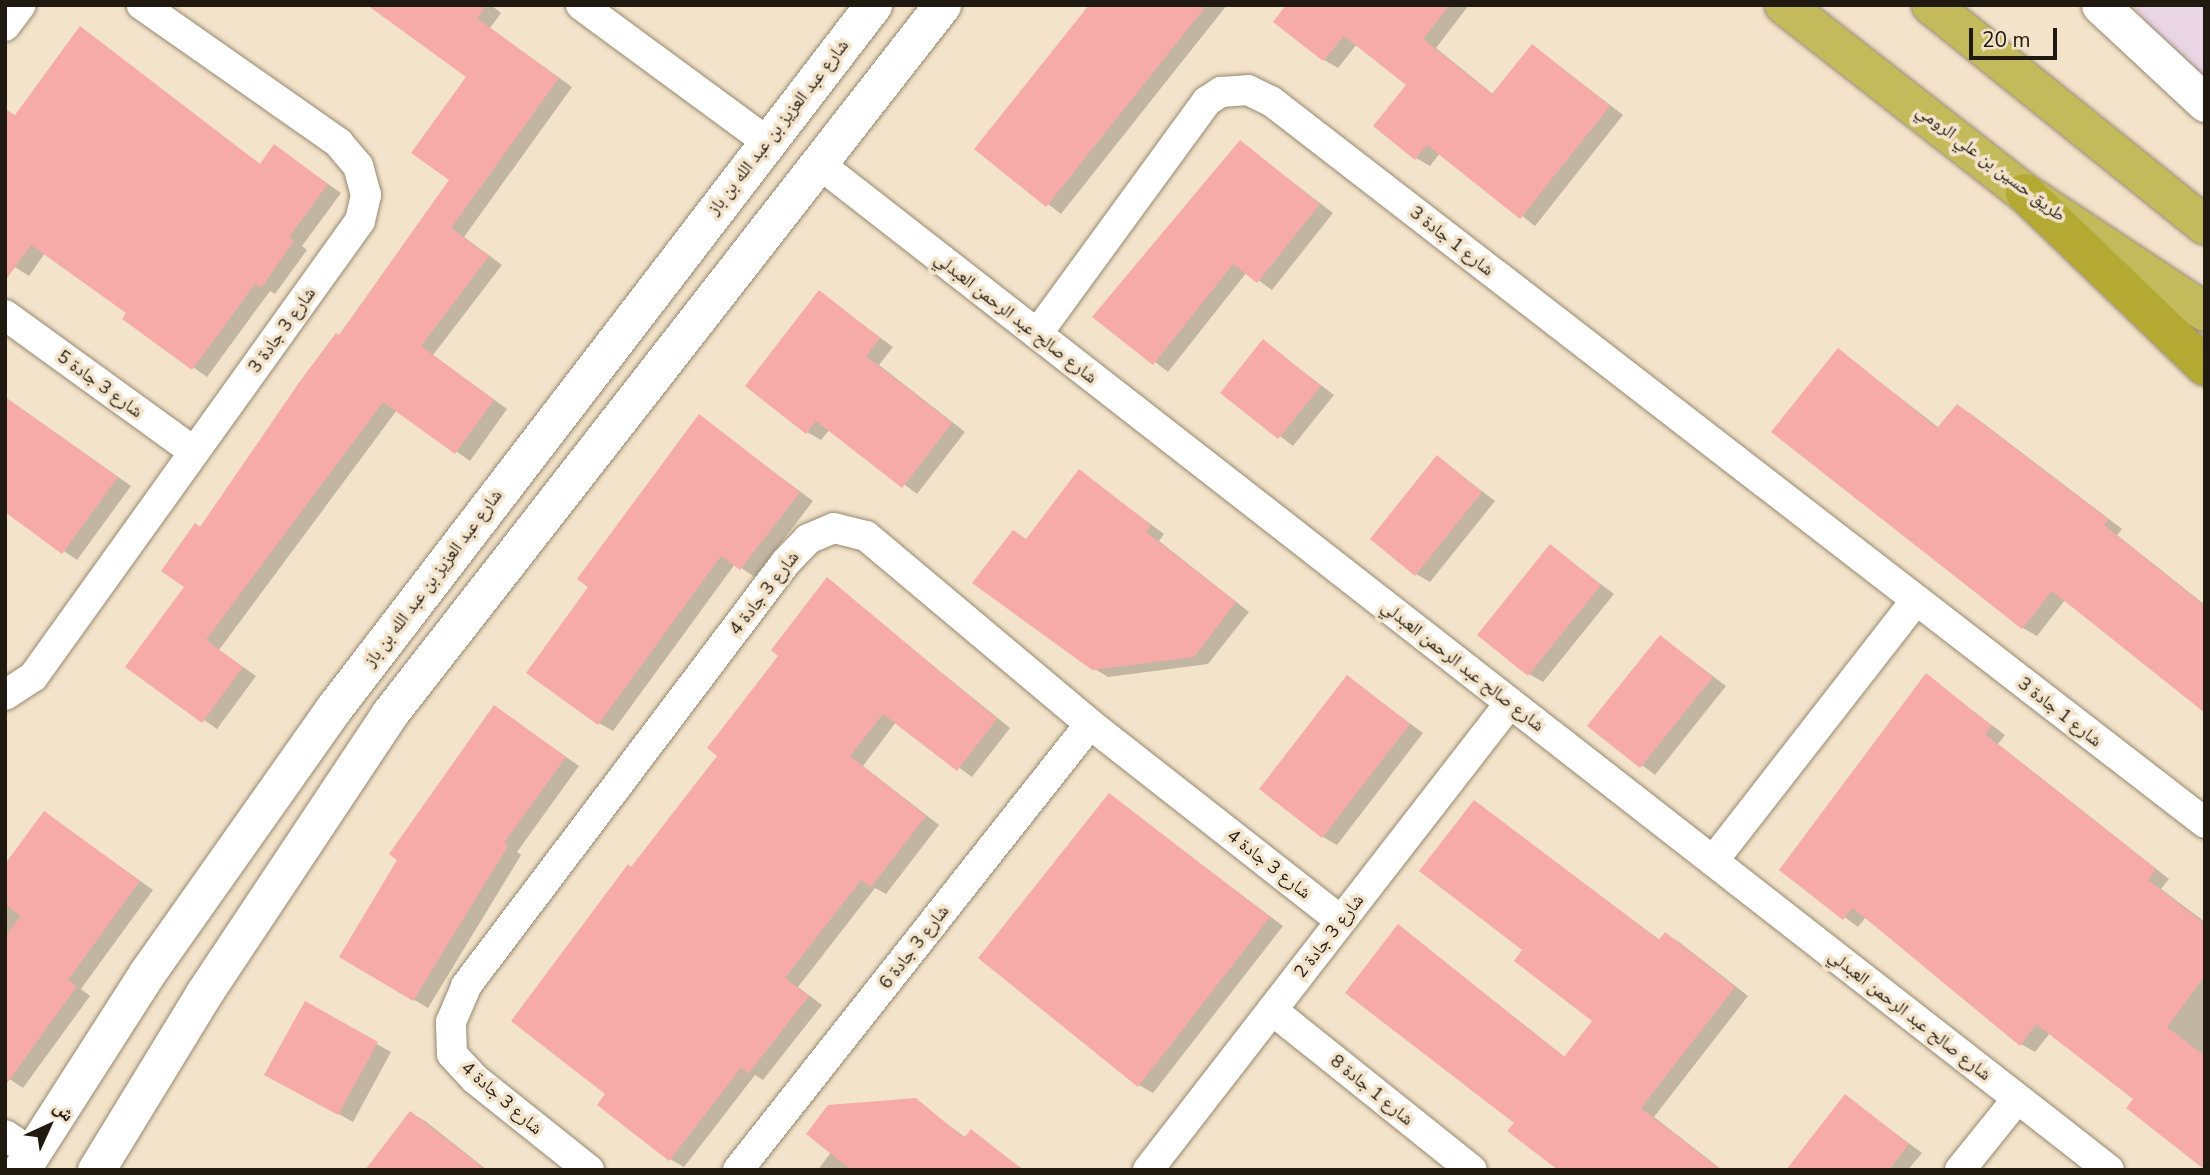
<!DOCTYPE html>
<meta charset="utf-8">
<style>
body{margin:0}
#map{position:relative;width:2210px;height:1175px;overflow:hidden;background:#f3e3ca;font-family:"Nunito Sans","Noto Naskh Arabic",sans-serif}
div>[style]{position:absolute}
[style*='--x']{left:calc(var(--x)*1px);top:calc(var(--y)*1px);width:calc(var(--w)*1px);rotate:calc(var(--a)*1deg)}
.education>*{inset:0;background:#e9d5e3}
.shadow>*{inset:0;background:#0003}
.building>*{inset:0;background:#f6aba8}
.roads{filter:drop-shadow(0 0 2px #978971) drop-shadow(0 0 2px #978971)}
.minor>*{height:30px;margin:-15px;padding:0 15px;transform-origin:15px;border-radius:15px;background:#fff}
.tertiary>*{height:37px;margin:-18.5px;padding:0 18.5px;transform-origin:18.5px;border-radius:18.5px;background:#fff}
.trunk>*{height:38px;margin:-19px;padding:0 19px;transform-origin:19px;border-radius:19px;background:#c3ba5b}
.motorway>*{height:38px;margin:-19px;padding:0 19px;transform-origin:19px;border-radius:19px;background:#b4a932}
span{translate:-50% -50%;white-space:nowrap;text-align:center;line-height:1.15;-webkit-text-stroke:7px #f3e3ca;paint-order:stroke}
.street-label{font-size:18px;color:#1f1910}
.frame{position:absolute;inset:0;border:7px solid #1f1910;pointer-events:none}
.north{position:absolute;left:14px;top:1091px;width:70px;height:70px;-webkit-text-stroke:5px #f3e3ca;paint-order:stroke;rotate:45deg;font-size:19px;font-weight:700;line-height:28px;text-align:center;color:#1f1910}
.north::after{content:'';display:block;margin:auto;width:24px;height:32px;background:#1f1910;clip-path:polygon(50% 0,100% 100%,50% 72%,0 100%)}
.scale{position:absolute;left:1969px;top:28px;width:88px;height:32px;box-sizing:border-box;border:4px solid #1f1910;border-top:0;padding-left:9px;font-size:21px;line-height:24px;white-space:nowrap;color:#1f1910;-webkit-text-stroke:5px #f3e3ca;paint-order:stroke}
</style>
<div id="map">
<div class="education">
<i style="clip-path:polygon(2132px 5px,2205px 5px,2205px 83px,2189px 70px)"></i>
</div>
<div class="shadow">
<i style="clip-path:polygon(370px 5px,491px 5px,501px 13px,490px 28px,572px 87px,464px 237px,502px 265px,433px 355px,507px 409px,470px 461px,397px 410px,219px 650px,256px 676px,217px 729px,128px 667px,186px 587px,201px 529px,451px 180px,469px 77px)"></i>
<i style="clip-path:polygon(1091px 5px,1227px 5px,1061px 214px,976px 149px)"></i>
<i style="clip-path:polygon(1289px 5px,1469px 5px,1436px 48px,1494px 95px,1533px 46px,1623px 115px,1535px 226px,1440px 153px,1430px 166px,1416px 158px,1409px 85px,1357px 44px,1338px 68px,1324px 60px,1276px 22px)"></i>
<i style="clip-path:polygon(80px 28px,261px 165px,274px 146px,341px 193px,302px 246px,307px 250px,275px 294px,270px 291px,207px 377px,125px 319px,129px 313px,45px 253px,29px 276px,5px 261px,15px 117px)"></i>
<i style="clip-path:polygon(1240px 142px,1333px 213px,1272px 290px,1247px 272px,1168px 372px,1095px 316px)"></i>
<i style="clip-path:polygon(820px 293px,893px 347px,879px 365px,965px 432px,917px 494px,830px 429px,821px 440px,807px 432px)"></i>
<i style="clip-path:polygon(1264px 342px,1334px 395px,1293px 446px,1223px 393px)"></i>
<i style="clip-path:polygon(1839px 350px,1939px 428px,1957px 406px,1971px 414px,2122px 529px,2117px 535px,2205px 605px,2205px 711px,2065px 600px,2037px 636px,2023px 628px)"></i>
<i style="clip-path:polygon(5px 397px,131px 486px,77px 560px,5px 510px)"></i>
<i style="clip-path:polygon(699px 417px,813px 501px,755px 577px,735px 564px,613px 731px,599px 723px,590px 587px)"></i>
<i style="clip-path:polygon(1437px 457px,1495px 501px,1430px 582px,1416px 574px)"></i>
<i style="clip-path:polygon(1080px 472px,1164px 534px,1159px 541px,1249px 612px,1208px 664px,1108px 677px,1093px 668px,1014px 532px,1027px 540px)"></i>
<i style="clip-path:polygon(1550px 546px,1614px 594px,1543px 682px,1529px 674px)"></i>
<i style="clip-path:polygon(827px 580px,1010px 728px,972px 777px,896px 722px,863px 766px,939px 825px,886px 894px,875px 888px,798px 987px,822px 1005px,763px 1080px,755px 1075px,684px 1167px,670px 1159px,607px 1094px,631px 868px,719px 755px)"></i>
<i style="clip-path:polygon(1661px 637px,1726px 686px,1655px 775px,1590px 726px)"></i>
<i style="clip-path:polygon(1926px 676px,2005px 735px,1998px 744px,2169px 879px,2161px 889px,2205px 922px,2205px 1168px,2135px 1099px,2050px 1033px,2035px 1052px,2021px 1044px,1866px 917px,1858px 927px,1781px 870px)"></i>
<i style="clip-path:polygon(1347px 677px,1423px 733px,1337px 845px,1323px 837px)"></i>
<i style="clip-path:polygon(508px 716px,579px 766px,517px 852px,521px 855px,428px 1008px,342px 957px)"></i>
<i style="clip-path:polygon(1109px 795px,1283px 926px,1153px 1093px,1139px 1085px)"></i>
<i style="clip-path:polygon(1475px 802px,1661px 941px,1665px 934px,1679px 942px,1748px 996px,1654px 1117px,1722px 1170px,1561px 1170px,1399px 926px,1566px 1058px,1594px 1021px,1525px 950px)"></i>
<i style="clip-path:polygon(45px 813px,153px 890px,81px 989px,90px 996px,23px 1088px,5px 1076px,5px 867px)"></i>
<i style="clip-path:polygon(305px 1004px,391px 1052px,353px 1122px,267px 1074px)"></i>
<i style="clip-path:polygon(1845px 1096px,1922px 1153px,1908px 1170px,1789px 1170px)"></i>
<i style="clip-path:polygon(915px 1100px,966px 1138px,971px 1132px,1024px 1170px,818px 1170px,831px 1152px)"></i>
<i style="clip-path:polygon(411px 1113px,425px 1121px,487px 1170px,367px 1170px)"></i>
</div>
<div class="building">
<i style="clip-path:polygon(367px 5px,487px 5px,477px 18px,559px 78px,451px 228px,489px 256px,421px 346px,494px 400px,455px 454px,383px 402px,206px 640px,243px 667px,202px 723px,125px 667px,184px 587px,161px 571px,195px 523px,200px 527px,298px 384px,336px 333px,339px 335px,449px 180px,411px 153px,466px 77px)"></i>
<i style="clip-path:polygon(1089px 5px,1207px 5px,1046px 207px,974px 149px)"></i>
<i style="clip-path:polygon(1286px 5px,1450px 5px,1423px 39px,1492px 94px,1532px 44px,1610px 106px,1520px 219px,1427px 145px,1415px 160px,1373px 126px,1406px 85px,1344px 36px,1323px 61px,1273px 22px)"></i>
<i style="clip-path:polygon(80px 26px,260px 164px,274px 144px,328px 184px,289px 237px,294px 241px,261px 288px,255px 284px,192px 370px,122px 319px,126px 313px,31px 245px,5px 281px,5px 109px,15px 115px)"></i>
<i style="clip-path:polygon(1240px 140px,1320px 204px,1257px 283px,1233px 264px,1153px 365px,1092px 317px)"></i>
<i style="clip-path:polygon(819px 290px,880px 338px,866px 356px,952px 423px,902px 488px,816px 421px,806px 434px,745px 386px)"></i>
<i style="clip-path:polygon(1263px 339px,1321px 386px,1278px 439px,1220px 393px)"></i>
<i style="clip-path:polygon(1838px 348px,1937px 428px,1957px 404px,2109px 520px,2104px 525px,2205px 606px,2205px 713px,2052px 591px,2022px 629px,1771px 432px)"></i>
<i style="clip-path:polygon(5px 397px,118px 477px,62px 554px,5px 512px)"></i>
<i style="clip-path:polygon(699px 414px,800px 492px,740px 570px,721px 556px,598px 725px,526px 673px,588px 587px,577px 579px)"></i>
<i style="clip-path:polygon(1437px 455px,1482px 492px,1415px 576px,1370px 539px)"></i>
<i style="clip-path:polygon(1079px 469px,1151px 525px,1146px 532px,1236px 602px,1194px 657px,1092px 670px,972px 583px,1013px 530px,1026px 539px)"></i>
<i style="clip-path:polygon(1550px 544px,1601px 585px,1528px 676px,1477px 635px)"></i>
<i style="clip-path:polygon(827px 577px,997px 719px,957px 771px,883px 714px,850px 756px,926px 816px,871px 887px,861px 880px,785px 978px,809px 996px,749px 1073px,741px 1068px,669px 1161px,597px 1105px,605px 1094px,511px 1021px,628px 864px,631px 867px,717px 756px,707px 748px,778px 656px,771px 650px)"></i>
<i style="clip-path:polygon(1660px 635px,1713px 677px,1640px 768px,1587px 726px)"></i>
<i style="clip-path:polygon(1926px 673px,1992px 726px,1985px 734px,2156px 869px,2148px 880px,2205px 924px,2205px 976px,2167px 1027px,2205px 1056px,2205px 1170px,2126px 1108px,2133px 1099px,2036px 1024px,2020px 1046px,1853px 908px,1843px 920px,1779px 870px)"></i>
<i style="clip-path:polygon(1347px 675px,1410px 724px,1322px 838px,1259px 789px)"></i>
<i style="clip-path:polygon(494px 705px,566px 757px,504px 843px,508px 846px,413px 1001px,339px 957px,397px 860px,389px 854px)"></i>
<i style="clip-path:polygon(1109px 793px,1270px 917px,1138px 1087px,978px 958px)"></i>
<i style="clip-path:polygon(1474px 800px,1659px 940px,1665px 932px,1735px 987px,1641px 1108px,1721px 1170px,1558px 1170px,1507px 1131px,1514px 1123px,1345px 993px,1398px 924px,1564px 1057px,1592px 1021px,1514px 961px,1522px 950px,1419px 871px)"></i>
<i style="clip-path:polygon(44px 811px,140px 881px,68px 980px,77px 986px,5px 1086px,5px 937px,21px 916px,5px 904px,5px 864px)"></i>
<i style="clip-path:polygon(305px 1001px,378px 1042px,338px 1115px,264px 1075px)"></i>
<i style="clip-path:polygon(1845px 1094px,1909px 1144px,1889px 1170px,1786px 1170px)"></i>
<i style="clip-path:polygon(916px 1098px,964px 1138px,971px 1129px,1023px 1170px,851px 1170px,806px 1134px,828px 1105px)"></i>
<i style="clip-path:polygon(410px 1111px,486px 1170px,365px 1170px)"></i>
</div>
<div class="roads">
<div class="minor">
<i style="--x:581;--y:5;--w:230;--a:36.3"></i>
<i style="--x:5;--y:26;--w:26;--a:-53"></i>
<i style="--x:818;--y:163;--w:1637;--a:37.95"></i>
<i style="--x:5;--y:315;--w:233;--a:35.9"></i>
<i style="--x:1037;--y:334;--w:288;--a:-53.9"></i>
<i style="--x:1207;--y:101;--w:17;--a:-33"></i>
<i style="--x:1221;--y:92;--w:27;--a:-4"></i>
<i style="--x:1248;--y:90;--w:25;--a:26"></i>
<i style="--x:1271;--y:101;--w:1181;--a:37.7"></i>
<i style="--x:5;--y:695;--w:33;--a:-33"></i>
<i style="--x:33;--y:677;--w:561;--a:-54.36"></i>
<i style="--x:360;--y:221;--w:27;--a:-77"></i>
<i style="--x:366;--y:195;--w:30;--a:-105"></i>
<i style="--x:358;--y:166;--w:30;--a:-130"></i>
<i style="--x:339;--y:143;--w:241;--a:-145"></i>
<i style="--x:1713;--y:861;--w:331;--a:-52.1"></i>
<i style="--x:1272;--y:1010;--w:256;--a:38.7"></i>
<i style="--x:5;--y:1135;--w:30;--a:34"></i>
<i style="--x:589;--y:1170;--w:146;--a:-141.4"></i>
<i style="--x:475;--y:1079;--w:34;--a:-133"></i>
<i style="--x:452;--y:1054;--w:32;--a:-92"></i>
<i style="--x:451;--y:1022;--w:39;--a:-67"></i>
<i style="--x:466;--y:986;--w:531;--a:-52.96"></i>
<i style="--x:786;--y:562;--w:32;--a:-46"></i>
<i style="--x:808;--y:539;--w:28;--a:-23"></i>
<i style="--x:834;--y:528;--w:33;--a:14"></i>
<i style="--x:866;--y:536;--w:292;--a:40"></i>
<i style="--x:1090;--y:724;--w:319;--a:38.1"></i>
<i style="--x:738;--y:1170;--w:568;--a:-51.72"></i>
<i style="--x:1148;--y:1170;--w:591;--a:-52.22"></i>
<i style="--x:1960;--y:1170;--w:91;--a:-51.2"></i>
</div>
<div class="tertiary">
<i style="--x:2100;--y:5;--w:144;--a:43"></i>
<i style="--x:21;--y:1170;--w:234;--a:-57.4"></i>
<i style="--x:147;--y:973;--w:324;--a:-54.8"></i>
<i style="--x:334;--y:708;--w:886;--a:-52.52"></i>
<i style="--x:96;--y:1170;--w:207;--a:-58.6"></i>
<i style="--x:204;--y:993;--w:336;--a:-56.4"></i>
<i style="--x:390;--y:713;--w:898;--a:-52.06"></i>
</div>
<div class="trunk">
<i style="--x:1784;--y:5;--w:306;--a:38"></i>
<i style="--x:2025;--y:193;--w:216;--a:33.5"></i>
<i style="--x:1931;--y:5;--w:351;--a:38.8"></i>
</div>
<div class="motorway">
<i style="--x:2025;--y:193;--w:250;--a:43.9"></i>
</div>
</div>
<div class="street-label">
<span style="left:778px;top:127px;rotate:-52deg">شارع عبد العزيز بن عبد الله بن باز</span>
<span style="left:1991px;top:163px;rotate:37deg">طريق حسين بن علي الرومي</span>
<span style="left:1452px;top:241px;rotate:38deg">شارع 1 جادة 3</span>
<span style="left:1016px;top:318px;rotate:38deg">شارع صالح عبد الرحمن العبدلي</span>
<span style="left:282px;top:330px;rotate:-54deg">شارع 3 جادة 3</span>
<span style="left:100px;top:384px;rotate:36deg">شارع 3 جادة 5</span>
<span style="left:433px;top:578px;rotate:-53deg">شارع عبد العزيز بن عبد الله بن باز</span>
<span style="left:764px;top:593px;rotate:-52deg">شارع 3 جادة 4</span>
<span style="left:1463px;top:666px;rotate:38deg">شارع صالح عبد الرحمن العبدلي</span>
<span style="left:2060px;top:712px;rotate:38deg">شارع 1 جادة 3</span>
<span style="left:1269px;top:864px;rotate:38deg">شارع 3 جادة 4</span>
<span style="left:1329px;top:936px;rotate:-52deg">شارع 3 جادة 2</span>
<span style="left:914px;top:947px;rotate:-52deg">شارع 3 جادة 6</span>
<span style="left:1910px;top:1015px;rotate:38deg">شارع صالح عبد الرحمن العبدلي</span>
<span style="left:1372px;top:1090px;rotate:39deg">شارع 1 جادة 8</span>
<span style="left:502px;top:1098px;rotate:41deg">شارع 3 جادة 4</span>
</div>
<div class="frame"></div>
<div class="north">ش</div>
<div class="scale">20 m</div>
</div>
